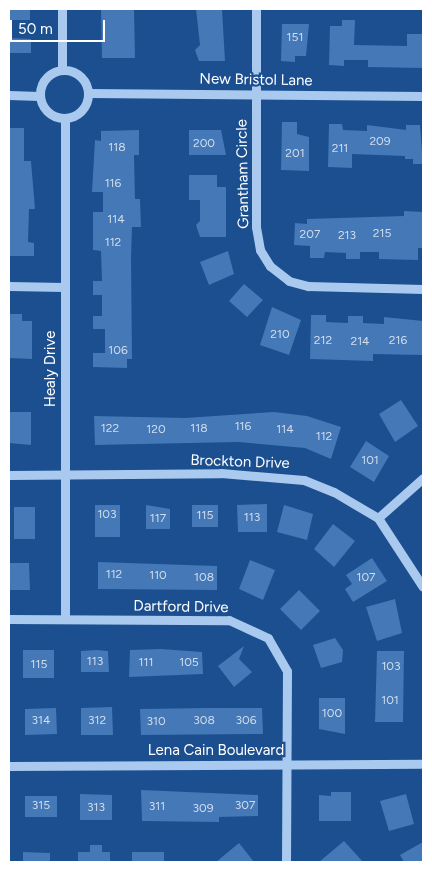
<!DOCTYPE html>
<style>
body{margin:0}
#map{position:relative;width:432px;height:871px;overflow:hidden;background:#1b4f8f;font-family:Figtree,sans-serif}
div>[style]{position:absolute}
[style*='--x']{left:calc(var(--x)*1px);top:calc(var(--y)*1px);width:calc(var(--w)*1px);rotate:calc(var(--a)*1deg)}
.building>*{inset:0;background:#4478b7}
.minor>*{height:9px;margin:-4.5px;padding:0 4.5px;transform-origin:4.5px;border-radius:4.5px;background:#a9c9ee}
.minor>.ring{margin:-4.5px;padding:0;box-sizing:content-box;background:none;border:9px solid #a9c9ee;border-radius:50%}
span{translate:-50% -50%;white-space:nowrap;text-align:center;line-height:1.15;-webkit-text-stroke:4.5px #1b4f8f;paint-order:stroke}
.number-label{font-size:12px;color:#d0dded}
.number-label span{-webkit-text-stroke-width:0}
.street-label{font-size:15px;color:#fff}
.frame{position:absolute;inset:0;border:10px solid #fff;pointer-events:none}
.scale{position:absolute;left:10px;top:20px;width:95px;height:22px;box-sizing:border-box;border:2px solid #fff;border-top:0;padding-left:6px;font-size:15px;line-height:18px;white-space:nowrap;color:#fff;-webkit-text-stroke:4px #1b4f8f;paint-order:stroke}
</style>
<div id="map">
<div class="building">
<i style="clip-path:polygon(9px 9px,30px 9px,30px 20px,9px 20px)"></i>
<i style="clip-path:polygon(101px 9px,134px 9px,135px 58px,102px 58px)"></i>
<i style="clip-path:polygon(196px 9px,222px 9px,225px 61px,199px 61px,195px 50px,200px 45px)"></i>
<i style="clip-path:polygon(342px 20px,355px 20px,354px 45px,407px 46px,407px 34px,423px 34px,423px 68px,368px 67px,368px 60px,344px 60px,344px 66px,329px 65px,330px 26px,342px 26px)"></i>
<i style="clip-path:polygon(282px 24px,309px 24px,306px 56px,295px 56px,295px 62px,281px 61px)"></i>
<i style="clip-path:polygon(9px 38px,31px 39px,31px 53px,9px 53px)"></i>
<i style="clip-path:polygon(282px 122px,297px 122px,297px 134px,309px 137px,309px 171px,281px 170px)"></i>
<i style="clip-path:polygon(329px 124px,342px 124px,343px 130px,367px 131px,367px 125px,406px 130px,406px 125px,420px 125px,423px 164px,413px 164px,413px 159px,405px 159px,405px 156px,352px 154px,352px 168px,328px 167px)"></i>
<i style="clip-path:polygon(9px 128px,24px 128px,24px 161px,31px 161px,35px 209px,29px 209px,28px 242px,34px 243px,34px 256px,9px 256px)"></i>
<i style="clip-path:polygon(139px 130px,139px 155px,134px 155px,135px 199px,140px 199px,141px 227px,132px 227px,131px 258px,132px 359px,127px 359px,127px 368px,93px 367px,93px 353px,105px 353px,105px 329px,93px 329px,93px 316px,102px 316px,102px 295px,93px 295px,93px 281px,102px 281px,101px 251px,93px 250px,93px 212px,103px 212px,103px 192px,92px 192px,95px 140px,101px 141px,101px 131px)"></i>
<i style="clip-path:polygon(189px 130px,221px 130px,226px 155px,189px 155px)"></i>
<i style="clip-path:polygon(189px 175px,217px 175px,217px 187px,226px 187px,226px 237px,200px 237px,196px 225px,200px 221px,200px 200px,189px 200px)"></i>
<i style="clip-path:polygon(404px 211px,423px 212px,423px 248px,418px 248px,418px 260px,379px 259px,379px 252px,360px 252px,360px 259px,346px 259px,346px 253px,325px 252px,324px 258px,310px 258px,310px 246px,294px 245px,295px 223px,307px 224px,307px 219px,404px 216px)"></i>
<i style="clip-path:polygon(228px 251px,234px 274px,209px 285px,200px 262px)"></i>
<i style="clip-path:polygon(244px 284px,263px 300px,247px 317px,229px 301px)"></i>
<i style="clip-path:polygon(272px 307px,301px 320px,289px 355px,260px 345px)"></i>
<i style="clip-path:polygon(9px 314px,22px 314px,22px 321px,32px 321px,32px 359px,9px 358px)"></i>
<i style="clip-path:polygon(311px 315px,326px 315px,326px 322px,348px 323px,348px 316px,363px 316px,363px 323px,384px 324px,384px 317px,423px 321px,423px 355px,373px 354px,373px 361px,310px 359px)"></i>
<i style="clip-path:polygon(401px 400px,418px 426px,395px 442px,379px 414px)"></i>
<i style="clip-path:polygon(9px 412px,31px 412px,31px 445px,9px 443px)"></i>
<i style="clip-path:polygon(274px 412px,307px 416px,341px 427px,331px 459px,305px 448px,238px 442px,95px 445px,94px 416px,185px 418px)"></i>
<i style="clip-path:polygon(366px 441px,389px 456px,374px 482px,350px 467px)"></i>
<i style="clip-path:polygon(267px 504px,267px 532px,238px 532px,237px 505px)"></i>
<i style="clip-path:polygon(95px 505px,120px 505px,120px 537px,95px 537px)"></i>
<i style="clip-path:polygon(146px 505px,170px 509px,170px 529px,146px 529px)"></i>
<i style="clip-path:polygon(192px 505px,218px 505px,218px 527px,192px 527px)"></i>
<i style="clip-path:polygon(284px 505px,313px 514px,307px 540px,277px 532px)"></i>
<i style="clip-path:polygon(14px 507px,35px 507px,35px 539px,14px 539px)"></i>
<i style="clip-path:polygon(333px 524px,355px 541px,334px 567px,314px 549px)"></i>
<i style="clip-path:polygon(372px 558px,387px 581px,353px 602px,345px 589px,352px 584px,346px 575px)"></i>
<i style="clip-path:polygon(250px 560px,275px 570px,263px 600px,239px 589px)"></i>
<i style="clip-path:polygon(98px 562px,217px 566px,217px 590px,98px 589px)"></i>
<i style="clip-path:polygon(9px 563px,29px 563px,30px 590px,9px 590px)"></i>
<i style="clip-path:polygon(299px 590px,320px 611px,301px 630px,280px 609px)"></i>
<i style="clip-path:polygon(395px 599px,402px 633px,377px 641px,366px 607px)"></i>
<i style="clip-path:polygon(335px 638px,343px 650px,342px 662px,321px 668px,313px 645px)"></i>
<i style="clip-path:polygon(244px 646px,239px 659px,252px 672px,234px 687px,218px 666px)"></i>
<i style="clip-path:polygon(161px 649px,202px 652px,203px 674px,129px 677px,130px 650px)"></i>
<i style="clip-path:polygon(23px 650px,54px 650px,54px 678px,23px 678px)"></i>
<i style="clip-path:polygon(97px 650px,108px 651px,109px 672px,81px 672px,81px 651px)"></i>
<i style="clip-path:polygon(377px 651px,404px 651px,403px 722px,375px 722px)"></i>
<i style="clip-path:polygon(319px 698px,345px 698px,345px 734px,319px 729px)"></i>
<i style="clip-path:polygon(112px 707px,113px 735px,81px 735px,81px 708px)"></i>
<i style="clip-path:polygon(56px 708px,57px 734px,25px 735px,25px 709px)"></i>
<i style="clip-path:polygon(207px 708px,262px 708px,263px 734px,141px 735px,140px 709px)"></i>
<i style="clip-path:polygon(141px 790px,258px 795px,258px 816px,219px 817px,219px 822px,142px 821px)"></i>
<i style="clip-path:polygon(331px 792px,351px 792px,351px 821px,319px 821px,319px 795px,331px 796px)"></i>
<i style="clip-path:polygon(80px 794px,112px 795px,112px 820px,80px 820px)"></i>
<i style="clip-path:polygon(406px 794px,414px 824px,389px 831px,380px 801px)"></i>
<i style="clip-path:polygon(25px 796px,57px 796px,57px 817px,25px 817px)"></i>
<i style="clip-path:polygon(344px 841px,363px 862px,319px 862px)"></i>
<i style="clip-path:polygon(423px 842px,423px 862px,404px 862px,400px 855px)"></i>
<i style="clip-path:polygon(239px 843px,254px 862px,216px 862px)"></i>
<i style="clip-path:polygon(90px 845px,102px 845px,102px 852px,110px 852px,110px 862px,78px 862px,78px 852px,90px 852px)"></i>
<i style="clip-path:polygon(23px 852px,50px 853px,50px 862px,23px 862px)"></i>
<i style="clip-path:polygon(132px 852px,164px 852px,164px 862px,132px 862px)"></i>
</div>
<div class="minor">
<i style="--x:62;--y:9;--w:60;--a:90"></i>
<i style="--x:256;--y:9;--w:218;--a:90"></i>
<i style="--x:256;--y:227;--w:23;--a:80"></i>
<i style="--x:260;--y:250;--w:19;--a:58"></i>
<i style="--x:270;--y:266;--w:24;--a:38"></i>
<i style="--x:289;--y:281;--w:20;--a:15"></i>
<i style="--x:308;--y:286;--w:115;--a:1.5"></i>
<i class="ring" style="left:40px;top:70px;width:39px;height:39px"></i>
<i style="--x:89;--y:93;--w:334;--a:0.5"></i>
<i style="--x:9;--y:95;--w:30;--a:2"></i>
<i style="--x:9;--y:286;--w:55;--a:1"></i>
<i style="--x:9;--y:475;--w:212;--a:-0.5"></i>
<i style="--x:221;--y:473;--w:83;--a:4.8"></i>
<i style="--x:304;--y:480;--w:32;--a:22"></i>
<i style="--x:334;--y:492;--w:51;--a:30.6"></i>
<i style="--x:378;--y:518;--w:82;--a:56.9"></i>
<i style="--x:378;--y:518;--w:60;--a:-41.6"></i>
<i style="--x:9;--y:619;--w:220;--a:0.3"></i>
<i style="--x:229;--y:620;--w:43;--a:24.8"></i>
<i style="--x:268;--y:638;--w:38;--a:60"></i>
<i style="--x:287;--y:671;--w:191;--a:90.3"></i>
<i style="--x:65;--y:619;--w:500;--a:-90"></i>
<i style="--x:9;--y:766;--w:414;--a:-0.3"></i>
</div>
<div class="number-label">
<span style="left:295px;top:38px">151</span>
<span style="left:380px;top:142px">209</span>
<span style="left:204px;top:144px">200</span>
<span style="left:117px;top:148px">118</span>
<span style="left:340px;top:149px">211</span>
<span style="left:295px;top:154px">201</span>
<span style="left:113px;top:184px">116</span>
<span style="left:116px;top:220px">114</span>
<span style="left:382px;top:234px">215</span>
<span style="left:310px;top:235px">207</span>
<span style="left:347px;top:236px">213</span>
<span style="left:113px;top:243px">112</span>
<span style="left:280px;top:335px">210</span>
<span style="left:323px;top:341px">212</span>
<span style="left:398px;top:341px">216</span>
<span style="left:360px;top:342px">214</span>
<span style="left:118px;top:351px">106</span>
<span style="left:243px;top:427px">116</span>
<span style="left:110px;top:429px">122</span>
<span style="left:199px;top:429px">118</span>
<span style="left:156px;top:430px">120</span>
<span style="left:285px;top:430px">114</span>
<span style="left:324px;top:437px">112</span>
<span style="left:370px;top:461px">101</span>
<span style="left:107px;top:515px">103</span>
<span style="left:205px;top:516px">115</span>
<span style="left:252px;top:518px">113</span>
<span style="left:158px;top:519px">117</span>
<span style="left:114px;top:575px">112</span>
<span style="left:158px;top:576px">110</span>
<span style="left:204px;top:578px">108</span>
<span style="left:366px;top:578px">107</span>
<span style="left:95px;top:662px">113</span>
<span style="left:146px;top:663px">111</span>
<span style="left:189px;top:663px">105</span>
<span style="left:39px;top:665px">115</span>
<span style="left:391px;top:667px">103</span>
<span style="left:390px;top:701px">101</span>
<span style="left:332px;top:714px">100</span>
<span style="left:41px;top:721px">314</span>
<span style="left:97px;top:721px">312</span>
<span style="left:204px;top:721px">308</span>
<span style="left:246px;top:721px">306</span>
<span style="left:156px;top:722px">310</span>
<span style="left:41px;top:806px">315</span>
<span style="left:245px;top:806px">307</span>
<span style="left:157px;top:807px">311</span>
<span style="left:96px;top:808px">313</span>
<span style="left:203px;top:809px">309</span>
</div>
<div class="street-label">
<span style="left:256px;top:80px;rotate:1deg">New Bristol Lane</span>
<span style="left:243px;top:174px;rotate:-91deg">Grantham Circle</span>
<span style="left:51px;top:369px;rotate:-90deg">Healy Drive</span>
<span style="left:240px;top:462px;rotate:2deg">Brockton Drive</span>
<span style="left:181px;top:607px;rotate:1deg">Dartford Drive</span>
<span style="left:216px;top:751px">Lena Cain Boulevard</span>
</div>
<div class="frame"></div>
<div class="scale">50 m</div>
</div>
